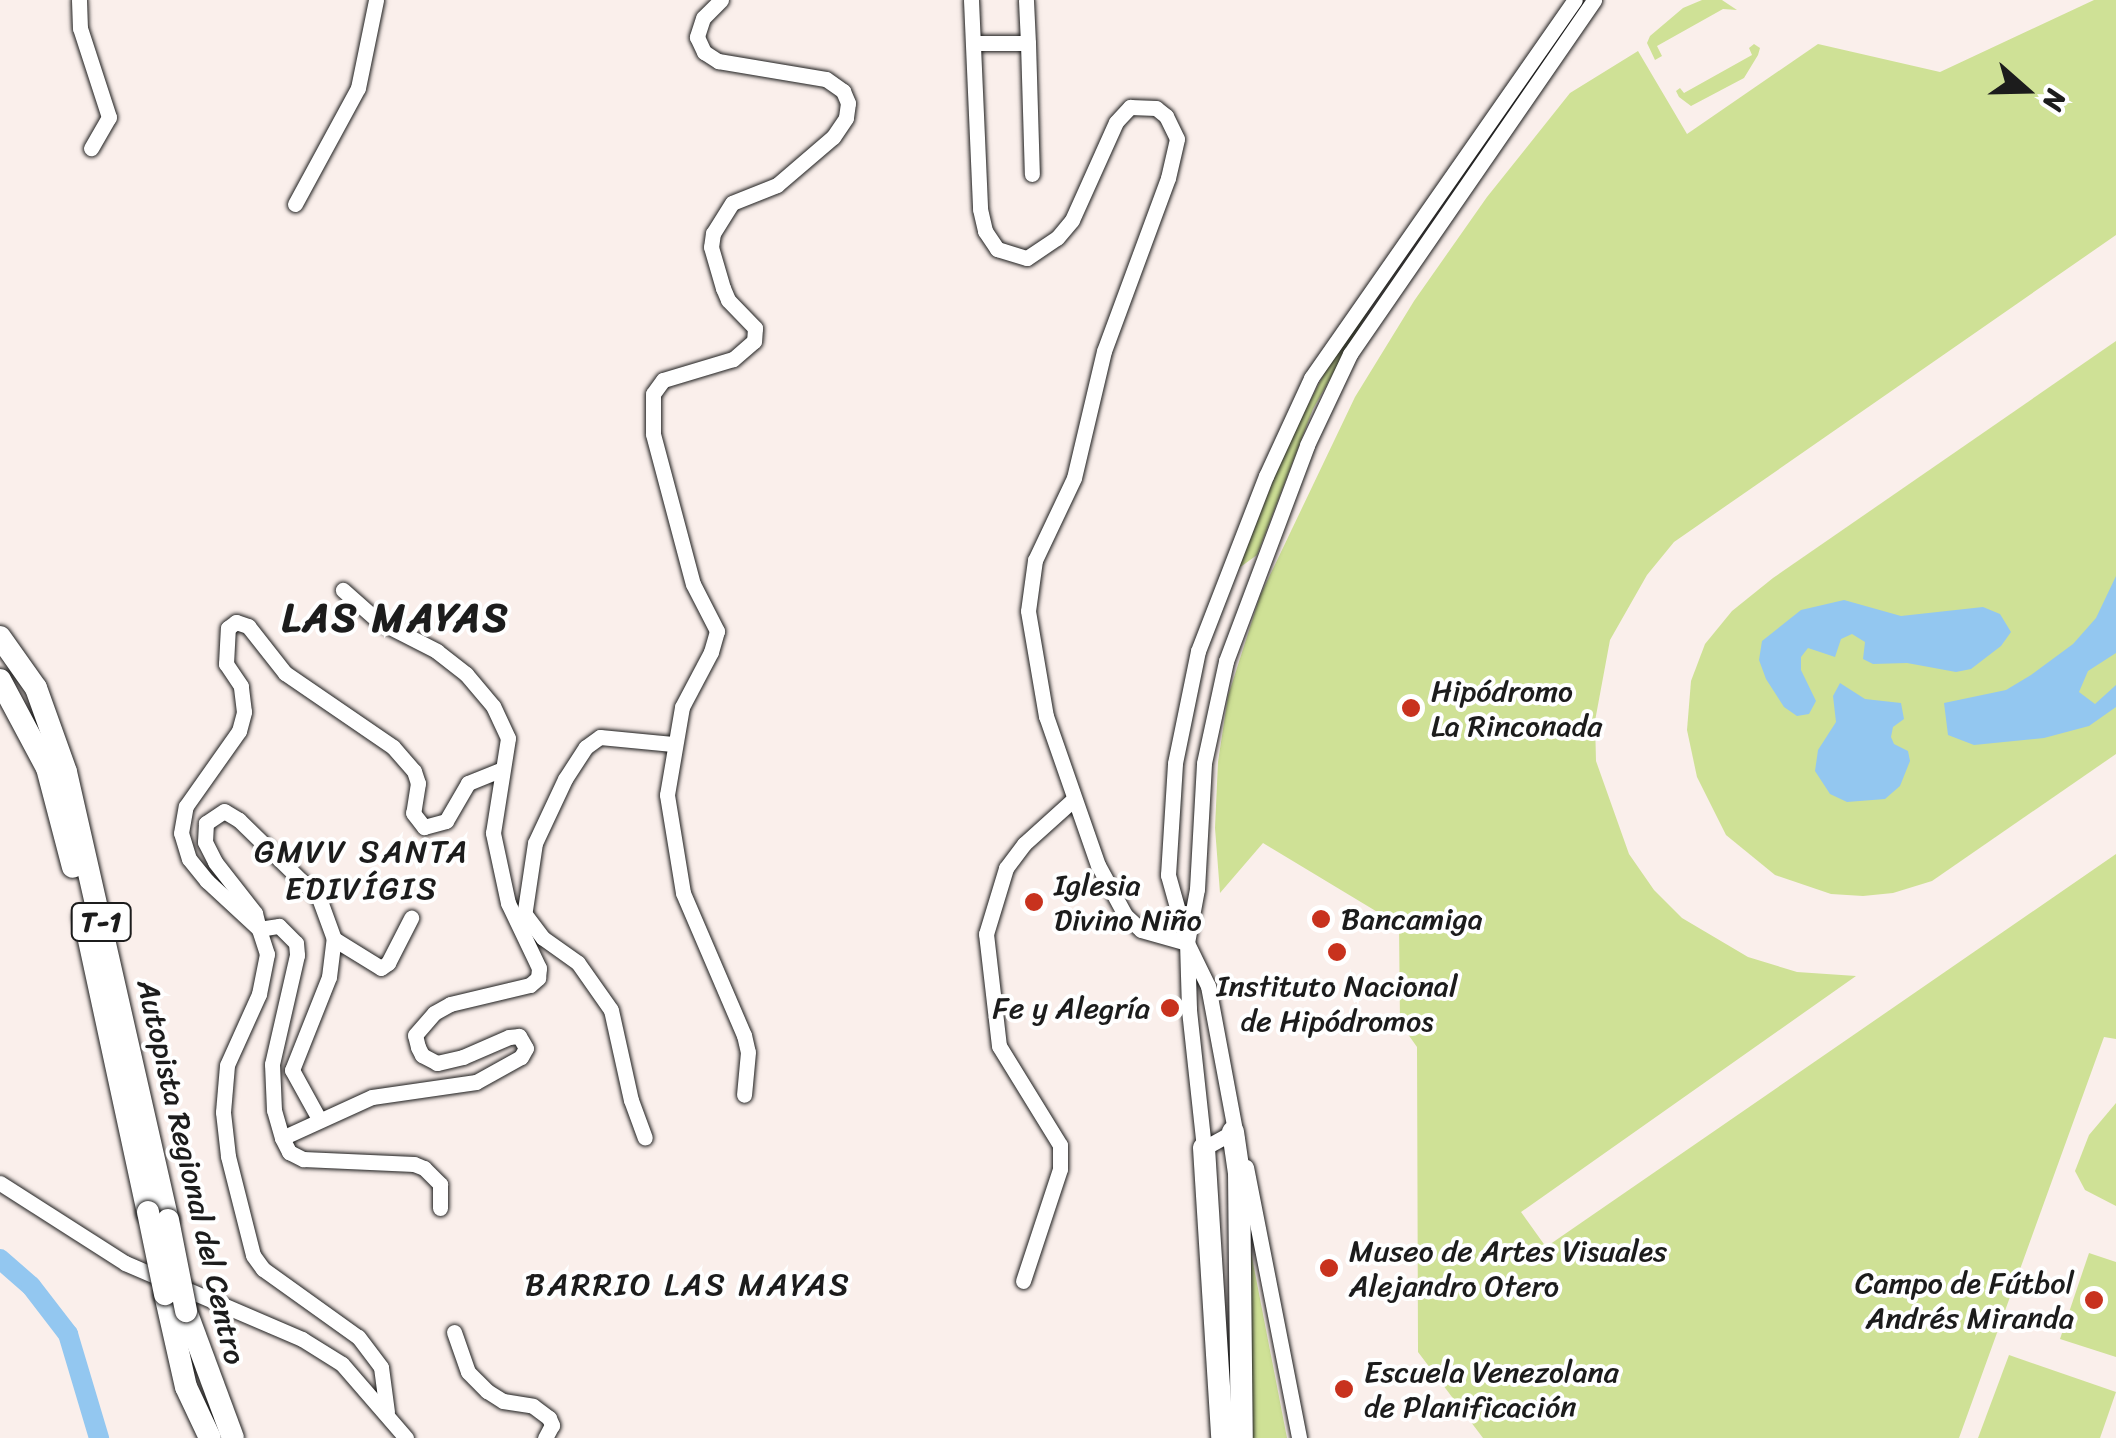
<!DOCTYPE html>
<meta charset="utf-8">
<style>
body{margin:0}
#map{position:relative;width:2116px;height:1438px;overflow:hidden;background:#faefeb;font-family:Sriracha,sans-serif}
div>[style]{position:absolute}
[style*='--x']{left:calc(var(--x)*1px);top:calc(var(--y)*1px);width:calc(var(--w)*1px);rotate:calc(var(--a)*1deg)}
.green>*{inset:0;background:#cfe196}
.water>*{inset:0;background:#93c7f0}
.river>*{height:20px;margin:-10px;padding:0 10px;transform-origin:10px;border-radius:10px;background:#93c7f0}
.roads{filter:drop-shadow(0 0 2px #1c1c1c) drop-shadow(0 0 2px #1c1c1c)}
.minor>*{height:15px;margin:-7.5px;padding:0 7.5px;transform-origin:7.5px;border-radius:7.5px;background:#fff}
.highway>*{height:22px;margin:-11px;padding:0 11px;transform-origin:11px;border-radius:11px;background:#fff}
.bridges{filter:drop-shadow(0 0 2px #1c1c1c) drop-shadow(0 0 2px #1c1c1c)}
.highway-bridge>*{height:22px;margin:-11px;padding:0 11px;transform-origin:11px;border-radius:11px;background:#fff}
.dots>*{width:28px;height:28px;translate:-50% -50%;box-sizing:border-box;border:5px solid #fff;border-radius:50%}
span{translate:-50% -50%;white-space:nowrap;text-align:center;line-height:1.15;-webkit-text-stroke:8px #fff;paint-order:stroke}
.shield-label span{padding:2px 8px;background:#fff;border:2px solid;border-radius:8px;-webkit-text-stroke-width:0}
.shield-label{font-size:28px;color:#1c1c1c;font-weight:700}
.poi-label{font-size:30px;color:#1c1c1c}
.left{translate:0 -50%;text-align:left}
.right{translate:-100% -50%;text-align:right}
.street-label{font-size:30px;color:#1c1c1c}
.neighbourhood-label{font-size:32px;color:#1c1c1c;letter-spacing:2.5px}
.district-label{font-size:40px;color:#1c1c1c;font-weight:700;letter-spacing:2.5px}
.north{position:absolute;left:1976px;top:40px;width:100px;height:100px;-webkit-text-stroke:8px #fff;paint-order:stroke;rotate:110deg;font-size:28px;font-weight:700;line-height:40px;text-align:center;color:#1c1c1c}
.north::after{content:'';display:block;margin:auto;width:35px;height:45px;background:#1c1c1c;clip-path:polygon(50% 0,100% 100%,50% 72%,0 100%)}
</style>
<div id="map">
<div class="green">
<i style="clip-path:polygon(1702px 0,1722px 0,1737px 10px,1723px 9px,1657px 46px,1662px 56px,1655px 60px,1647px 43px,1650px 36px,1683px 8px)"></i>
<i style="clip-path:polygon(2094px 0,2116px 0,2116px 235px,1674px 542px,1647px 575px,1610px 640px,1595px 721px,1596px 761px,1629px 854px,1654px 890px,1682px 918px,1748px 957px,1797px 972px,1856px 976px,1521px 1212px,1546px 1247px,2116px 854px,2116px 1039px,2104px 1037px,1959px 1438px,1483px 1438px,1418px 1352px,1417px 1047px,1400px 1023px,1399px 925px,1263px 843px,1220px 893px,1215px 828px,1218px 762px,1228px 696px,1260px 596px,1355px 397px,1414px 301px,1487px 197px,1570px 93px,1638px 51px,1687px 134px,1818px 44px,1940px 72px)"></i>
<i style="clip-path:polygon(1754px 44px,1760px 48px,1758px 55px,1744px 78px,1691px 106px,1679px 97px,1676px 91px,1680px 88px,1684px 93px,1752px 55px,1749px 48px)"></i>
<i style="clip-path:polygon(1390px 273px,1313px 409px,1257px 555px,1239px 568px,1286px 448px,1327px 368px)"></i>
<i style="clip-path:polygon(2116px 341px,2116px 754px,1932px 881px,1893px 893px,1863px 896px,1831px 894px,1775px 875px,1726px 835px,1697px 777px,1687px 730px,1691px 681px,1705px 644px,1732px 611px,1773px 578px)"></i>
<i style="clip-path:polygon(2116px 1103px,2116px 1206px,2085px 1190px,2075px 1171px,2089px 1135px)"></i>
<i style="clip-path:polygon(1249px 1242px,1287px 1438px,1253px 1438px)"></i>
<i style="clip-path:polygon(2089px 1253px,2116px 1262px,2116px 1357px,2060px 1339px)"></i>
<i style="clip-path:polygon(2009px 1355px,2116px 1392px,2100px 1438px,1978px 1438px)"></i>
</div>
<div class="water">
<i style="clip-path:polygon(2116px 576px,2116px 653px,2088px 671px,2079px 692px,2095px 704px,2116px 685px,2116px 707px,2089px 726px,2044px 738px,1974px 745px,1948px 735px,1944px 703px,2006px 690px,2031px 675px,2073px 644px,2096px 618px)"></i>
<i style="clip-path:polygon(1844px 600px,1901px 616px,1983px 607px,2000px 614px,2011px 632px,2001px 646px,1971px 669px,1956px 672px,1907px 663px,1873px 664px,1863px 659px,1865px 642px,1852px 634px,1841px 639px,1835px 657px,1808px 648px,1801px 657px,1801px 670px,1816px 701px,1809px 714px,1797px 716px,1784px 707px,1766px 679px,1759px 660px,1762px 641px,1801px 610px)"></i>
<i style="clip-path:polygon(1840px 683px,1865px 699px,1901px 703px,1904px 719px,1893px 727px,1891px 737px,1894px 744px,1908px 751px,1910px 761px,1900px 786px,1885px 799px,1847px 802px,1830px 794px,1815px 771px,1818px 750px,1836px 722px,1833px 696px)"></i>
</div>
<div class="river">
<i style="--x:0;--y:1259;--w:41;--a:41.1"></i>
<i style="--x:31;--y:1286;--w:61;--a:52.4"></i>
<i style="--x:68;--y:1334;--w:109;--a:73.4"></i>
</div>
<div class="roads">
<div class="minor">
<i style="--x:79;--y:0;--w:28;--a:88"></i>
<i style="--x:80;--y:28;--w:94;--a:72"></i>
<i style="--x:109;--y:117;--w:36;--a:120"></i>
<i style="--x:721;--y:0;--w:25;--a:135"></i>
<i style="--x:703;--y:18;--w:20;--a:108"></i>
<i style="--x:697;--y:37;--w:17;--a:65"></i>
<i style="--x:704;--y:52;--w:17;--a:33"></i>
<i style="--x:718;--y:61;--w:109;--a:9.5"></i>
<i style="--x:826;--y:79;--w:21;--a:35"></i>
<i style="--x:843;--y:91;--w:13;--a:67"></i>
<i style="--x:848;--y:103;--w:15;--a:98"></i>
<i style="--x:846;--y:118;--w:23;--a:124"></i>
<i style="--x:833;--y:137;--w:74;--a:139.4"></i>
<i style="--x:777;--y:185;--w:48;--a:158.2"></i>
<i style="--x:732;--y:203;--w:36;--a:122"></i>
<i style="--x:713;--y:233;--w:14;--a:98"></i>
<i style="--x:711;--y:247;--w:43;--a:73.7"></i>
<i style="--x:723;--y:288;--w:13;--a:67"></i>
<i style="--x:728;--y:300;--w:39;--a:46"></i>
<i style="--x:755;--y:328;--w:13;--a:94"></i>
<i style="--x:754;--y:341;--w:28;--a:139"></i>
<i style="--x:733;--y:359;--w:73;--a:163.3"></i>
<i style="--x:663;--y:380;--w:17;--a:126"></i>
<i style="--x:653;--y:394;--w:40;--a:90"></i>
<i style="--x:653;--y:434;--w:155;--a:75.1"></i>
<i style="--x:693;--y:584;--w:53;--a:62.9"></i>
<i style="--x:717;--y:631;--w:22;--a:106"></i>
<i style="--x:711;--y:652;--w:62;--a:117.8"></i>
<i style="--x:682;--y:707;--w:89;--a:99.7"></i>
<i style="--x:667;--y:795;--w:99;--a:80.7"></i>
<i style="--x:683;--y:893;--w:155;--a:66.8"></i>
<i style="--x:744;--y:1035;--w:17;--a:77"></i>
<i style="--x:748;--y:1052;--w:43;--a:95.3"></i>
<i style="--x:971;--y:0;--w:209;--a:87.5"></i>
<i style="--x:980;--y:209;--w:23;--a:77"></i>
<i style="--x:985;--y:231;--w:22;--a:56"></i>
<i style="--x:997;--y:249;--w:31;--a:17"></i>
<i style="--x:1027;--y:258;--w:36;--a:-34"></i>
<i style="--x:1057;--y:238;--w:23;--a:-50"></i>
<i style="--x:1072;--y:220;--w:107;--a:-65.8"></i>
<i style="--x:1116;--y:122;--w:21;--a:-47"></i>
<i style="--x:1130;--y:107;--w:26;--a:2"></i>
<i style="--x:1156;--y:108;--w:13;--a:39"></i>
<i style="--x:1166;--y:116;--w:25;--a:64"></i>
<i style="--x:1177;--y:139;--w:40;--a:103"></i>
<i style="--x:1168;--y:178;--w:184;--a:110.3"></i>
<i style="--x:1104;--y:351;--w:130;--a:103.3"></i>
<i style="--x:1074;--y:478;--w:91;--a:115.4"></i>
<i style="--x:1035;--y:560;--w:51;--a:97.8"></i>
<i style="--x:1028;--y:611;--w:107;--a:80.3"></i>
<i style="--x:1046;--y:716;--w:158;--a:70.8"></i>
<i style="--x:1098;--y:865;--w:57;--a:61.6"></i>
<i style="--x:1125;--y:915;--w:22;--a:43"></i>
<i style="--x:1141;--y:930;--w:48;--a:15.8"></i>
<i style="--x:974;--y:43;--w:54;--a:0"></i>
<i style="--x:1028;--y:43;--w:43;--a:-92.7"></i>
<i style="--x:1028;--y:43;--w:131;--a:88.3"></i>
<i style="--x:295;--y:204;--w:132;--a:-61.5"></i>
<i style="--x:358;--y:88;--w:90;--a:-78.4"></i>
<i style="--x:524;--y:913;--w:31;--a:53"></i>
<i style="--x:543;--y:938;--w:43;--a:35.5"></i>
<i style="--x:578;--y:963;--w:57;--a:54.9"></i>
<i style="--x:611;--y:1010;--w:92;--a:77.5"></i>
<i style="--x:631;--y:1100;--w:40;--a:69.8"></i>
<i style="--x:522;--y:930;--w:88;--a:-81.5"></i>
<i style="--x:535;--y:843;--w:71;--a:-64.9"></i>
<i style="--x:565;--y:779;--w:38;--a:-57"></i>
<i style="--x:586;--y:747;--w:17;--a:-36"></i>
<i style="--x:600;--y:737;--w:73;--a:5.5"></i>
<i style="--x:334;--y:939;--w:44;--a:-110.1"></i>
<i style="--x:319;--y:898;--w:112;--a:-135.7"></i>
<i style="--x:239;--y:820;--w:17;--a:-149"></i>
<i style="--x:224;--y:811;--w:22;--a:146"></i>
<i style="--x:206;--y:823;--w:19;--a:93"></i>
<i style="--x:205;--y:842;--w:22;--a:63"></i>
<i style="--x:215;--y:862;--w:65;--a:51.9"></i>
<i style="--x:255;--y:913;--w:16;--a:76"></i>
<i style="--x:259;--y:929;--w:20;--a:-9"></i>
<i style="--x:279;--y:926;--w:24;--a:45"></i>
<i style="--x:296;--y:943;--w:12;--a:85"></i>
<i style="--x:297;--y:955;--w:112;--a:102.9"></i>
<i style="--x:272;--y:1064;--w:46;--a:87.5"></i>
<i style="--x:274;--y:1110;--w:29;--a:74"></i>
<i style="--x:282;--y:1138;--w:99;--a:-24.5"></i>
<i style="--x:372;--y:1097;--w:105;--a:-8.2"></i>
<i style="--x:476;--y:1082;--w:51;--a:-29.1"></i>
<i style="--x:521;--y:1057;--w:10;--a:-61"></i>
<i style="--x:526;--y:1048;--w:14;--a:-120"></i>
<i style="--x:519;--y:1036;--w:10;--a:174"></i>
<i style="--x:509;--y:1037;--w:50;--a:156.5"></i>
<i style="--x:463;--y:1057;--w:27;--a:167"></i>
<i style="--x:437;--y:1063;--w:17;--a:-152"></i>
<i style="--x:422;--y:1055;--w:9;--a:-117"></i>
<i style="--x:418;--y:1047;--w:12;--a:-104"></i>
<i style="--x:415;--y:1035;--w:29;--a:-49"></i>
<i style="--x:434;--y:1013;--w:18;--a:-29"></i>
<i style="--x:450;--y:1004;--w:82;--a:-13.4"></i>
<i style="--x:530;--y:985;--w:11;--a:-41"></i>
<i style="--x:538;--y:978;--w:10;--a:-84"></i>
<i style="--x:539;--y:968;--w:72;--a:-115.5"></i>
<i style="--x:508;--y:903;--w:72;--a:-102.1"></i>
<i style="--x:493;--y:833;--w:96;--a:-81"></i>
<i style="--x:508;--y:738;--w:35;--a:-115"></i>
<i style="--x:493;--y:706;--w:42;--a:-130.2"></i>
<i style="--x:466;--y:674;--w:37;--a:-142"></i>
<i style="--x:437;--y:651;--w:66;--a:-153"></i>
<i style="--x:378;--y:621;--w:47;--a:-138.5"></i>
<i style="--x:319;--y:1119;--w:56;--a:-118.9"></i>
<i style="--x:292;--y:1070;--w:100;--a:-68.3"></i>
<i style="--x:329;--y:977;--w:38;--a:-83"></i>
<i style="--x:334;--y:939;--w:55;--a:31.7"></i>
<i style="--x:381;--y:968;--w:9;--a:-36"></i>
<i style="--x:388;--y:963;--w:51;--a:-62.9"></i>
<i style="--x:1233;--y:1132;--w:33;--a:151"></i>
<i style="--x:1204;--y:1148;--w:140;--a:-96.2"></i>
<i style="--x:1189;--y:1009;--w:66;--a:-91.7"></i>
<i style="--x:1187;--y:943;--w:55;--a:-79.5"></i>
<i style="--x:1197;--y:889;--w:126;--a:-86.8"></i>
<i style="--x:1204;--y:763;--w:104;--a:-77.8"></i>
<i style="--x:1226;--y:661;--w:231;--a:-69.4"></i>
<i style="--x:1307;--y:445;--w:101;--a:-64.7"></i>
<i style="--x:1350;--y:354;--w:430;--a:-55.4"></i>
<i style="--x:282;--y:1138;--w:16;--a:63"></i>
<i style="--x:289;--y:1152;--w:16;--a:27"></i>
<i style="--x:303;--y:1159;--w:111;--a:2.6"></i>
<i style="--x:414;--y:1164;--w:11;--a:22"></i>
<i style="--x:424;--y:1168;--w:23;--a:45"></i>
<i style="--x:440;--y:1184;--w:24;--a:90"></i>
<i style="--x:1237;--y:1141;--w:158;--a:-100.6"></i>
<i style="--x:1208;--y:986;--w:48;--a:-116"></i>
<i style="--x:1187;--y:943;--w:71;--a:-105.6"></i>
<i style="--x:1168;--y:875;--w:112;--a:-86.4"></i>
<i style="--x:1175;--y:763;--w:114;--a:-78.4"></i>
<i style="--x:1198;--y:651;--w:188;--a:-68.8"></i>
<i style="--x:1266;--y:476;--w:108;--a:-65.3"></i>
<i style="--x:1311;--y:378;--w:461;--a:-55.1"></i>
<i style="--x:1246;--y:1167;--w:276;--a:78.9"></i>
<i style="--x:0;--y:1183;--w:148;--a:32.6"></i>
<i style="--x:125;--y:1263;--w:193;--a:23.2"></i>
<i style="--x:302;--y:1339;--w:47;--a:32"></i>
<i style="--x:342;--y:1364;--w:98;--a:49.1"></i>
<i style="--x:1023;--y:1281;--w:118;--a:-71.7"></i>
<i style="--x:1060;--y:1169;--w:24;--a:-90"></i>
<i style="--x:1060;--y:1145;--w:116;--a:-121.6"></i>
<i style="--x:999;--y:1046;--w:113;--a:-96.6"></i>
<i style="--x:986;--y:934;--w:69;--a:-73.1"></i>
<i style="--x:1006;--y:868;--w:30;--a:-53"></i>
<i style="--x:1024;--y:844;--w:67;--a:-42"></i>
<i style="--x:454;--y:1332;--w:42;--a:70.7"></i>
<i style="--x:468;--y:1372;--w:27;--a:45"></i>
<i style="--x:487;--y:1391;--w:19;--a:32"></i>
<i style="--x:503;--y:1401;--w:30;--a:9"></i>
<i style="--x:533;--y:1406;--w:20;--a:37"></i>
<i style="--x:549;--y:1418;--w:8;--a:67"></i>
<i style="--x:552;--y:1425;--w:15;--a:118"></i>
<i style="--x:387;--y:1412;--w:45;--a:-97.6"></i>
<i style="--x:381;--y:1367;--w:38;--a:-127"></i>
<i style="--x:358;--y:1337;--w:117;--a:-144.4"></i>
<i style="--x:263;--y:1269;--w:17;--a:-126"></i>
<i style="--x:253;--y:1255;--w:102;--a:-104.2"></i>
<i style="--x:228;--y:1156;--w:44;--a:-96.5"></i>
<i style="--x:223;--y:1112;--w:47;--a:-85.1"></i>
<i style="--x:227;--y:1065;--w:78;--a:-65.7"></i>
<i style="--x:259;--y:994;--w:41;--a:-78.7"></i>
<i style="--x:267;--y:954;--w:26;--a:-108"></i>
<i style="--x:259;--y:929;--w:71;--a:-137.3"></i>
<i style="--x:207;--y:881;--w:28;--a:-129"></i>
<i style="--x:189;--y:859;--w:27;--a:-107"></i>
<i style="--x:181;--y:833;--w:27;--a:-80"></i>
<i style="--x:186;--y:806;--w:92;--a:-54.8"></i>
<i style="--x:239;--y:731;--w:20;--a:-75"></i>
<i style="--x:244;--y:712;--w:26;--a:-97"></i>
<i style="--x:241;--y:686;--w:27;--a:-124"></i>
<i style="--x:226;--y:664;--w:36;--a:-87"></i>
<i style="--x:228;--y:628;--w:10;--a:-37"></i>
<i style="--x:236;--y:622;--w:13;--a:18"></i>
<i style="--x:248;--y:626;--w:60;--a:51.8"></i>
<i style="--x:285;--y:673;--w:131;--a:34.4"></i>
<i style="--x:393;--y:747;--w:32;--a:49"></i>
<i style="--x:414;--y:771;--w:13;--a:72"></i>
<i style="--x:418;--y:783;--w:30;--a:99"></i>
<i style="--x:413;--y:813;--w:18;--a:52"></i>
<i style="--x:424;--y:827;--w:23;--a:-15"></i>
<i style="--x:446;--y:821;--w:44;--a:-59.9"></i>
<i style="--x:468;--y:783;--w:35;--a:-22"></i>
</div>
<div class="highway">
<i style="--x:0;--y:637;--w:62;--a:54.8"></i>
<i style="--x:36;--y:688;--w:89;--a:70.3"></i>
<i style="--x:66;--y:772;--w:459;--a:77.2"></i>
<i style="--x:0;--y:680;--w:100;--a:61.9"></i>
<i style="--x:47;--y:768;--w:102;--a:75.3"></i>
<i style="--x:84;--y:917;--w:302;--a:77.8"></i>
<i style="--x:1233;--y:1132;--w:41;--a:81.7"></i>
<i style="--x:1239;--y:1173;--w:265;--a:89.4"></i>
<i style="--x:1204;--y:1148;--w:291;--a:86.4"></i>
<i style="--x:165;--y:1294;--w:95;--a:77.3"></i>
<i style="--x:186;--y:1387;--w:56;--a:64.8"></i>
<i style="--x:186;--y:1311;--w:135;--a:69.7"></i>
</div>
</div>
<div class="bridges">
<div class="highway-bridge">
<i style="--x:148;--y:1212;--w:84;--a:78.3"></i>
<i style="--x:168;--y:1220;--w:93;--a:78.8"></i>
</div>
</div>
<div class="dots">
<i style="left:1411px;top:708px;background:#c8321e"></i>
<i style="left:1034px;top:902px;background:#c8321e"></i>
<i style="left:1321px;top:919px;background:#c8321e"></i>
<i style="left:1337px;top:952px;background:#c8321e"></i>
<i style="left:1170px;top:1008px;background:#c8321e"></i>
<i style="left:1329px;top:1268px;background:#c8321e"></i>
<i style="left:2094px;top:1300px;background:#c8321e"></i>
<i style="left:1344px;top:1389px;background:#c8321e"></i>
</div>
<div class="shield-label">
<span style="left:101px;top:922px">T-1</span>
</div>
<div class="poi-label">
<span class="left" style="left:1431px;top:708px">Hipódromo<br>La Rinconada</span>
<span class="left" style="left:1054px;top:902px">Iglesia<br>Divino Niño</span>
<span class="left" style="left:1341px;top:919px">Bancamiga</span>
<span style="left:1337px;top:1003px">Instituto Nacional<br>de Hipódromos</span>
<span class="right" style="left:1150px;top:1008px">Fe y Alegría</span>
<span class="left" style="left:1349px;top:1268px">Museo de Artes Visuales<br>Alejandro Otero</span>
<span class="right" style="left:2074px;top:1300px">Campo de Fútbol<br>Andrés Miranda</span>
<span class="left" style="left:1364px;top:1389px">Escuela Venezolana<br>de Planificación</span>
</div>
<div class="street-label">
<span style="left:191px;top:1172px;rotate:77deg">Autopista Regional del Centro</span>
</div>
<div class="neighbourhood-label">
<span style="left:362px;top:871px">GMVV SANTA<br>EDIVÍGIS</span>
<span style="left:688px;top:1285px">BARRIO LAS MAYAS</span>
</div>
<div class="district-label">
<span style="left:396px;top:618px">LAS MAYAS</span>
</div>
<div class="north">N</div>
</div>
